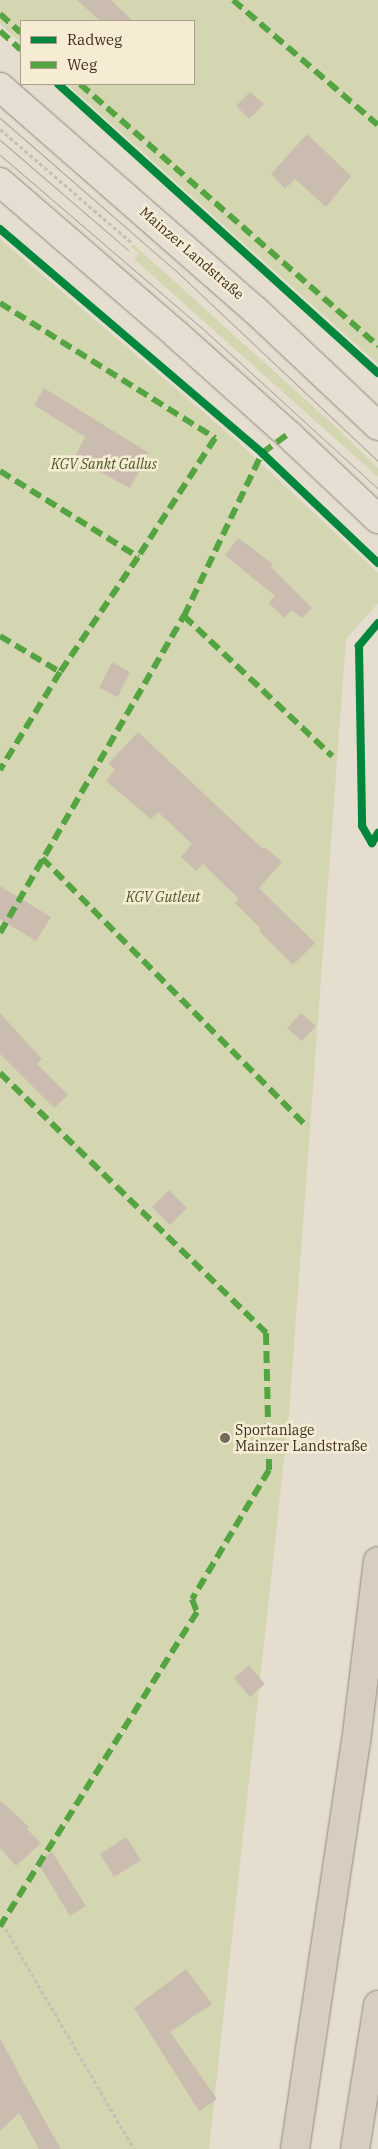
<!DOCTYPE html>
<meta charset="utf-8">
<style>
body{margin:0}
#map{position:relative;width:378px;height:2149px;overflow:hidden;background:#e5decf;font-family:"IBM Plex Serif",serif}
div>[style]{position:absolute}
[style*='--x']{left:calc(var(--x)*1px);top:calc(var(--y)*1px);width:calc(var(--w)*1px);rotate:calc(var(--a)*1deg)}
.green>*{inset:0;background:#d4d5b1}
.building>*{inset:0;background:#cabdaf}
.path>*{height:3px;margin-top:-1.5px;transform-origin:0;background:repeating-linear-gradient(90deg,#c6c0b7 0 4px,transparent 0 6.5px)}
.roads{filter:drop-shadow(0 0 1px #90897e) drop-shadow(0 0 1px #90897e)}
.major>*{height:28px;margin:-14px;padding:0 14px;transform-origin:14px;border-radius:14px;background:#e4dfd2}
.highway>*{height:28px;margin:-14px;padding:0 14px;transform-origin:14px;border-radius:14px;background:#d8cebf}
.tram>*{height:1px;margin:-0.5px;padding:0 0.5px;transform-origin:0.5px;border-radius:0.5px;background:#ada8a0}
.quiet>*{height:6px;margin-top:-3px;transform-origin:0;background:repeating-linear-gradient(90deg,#54a441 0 12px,transparent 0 18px)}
.cycleway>*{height:8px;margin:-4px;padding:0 4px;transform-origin:4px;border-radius:4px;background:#00873e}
.dots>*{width:14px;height:14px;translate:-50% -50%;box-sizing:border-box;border:2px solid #f6ecd4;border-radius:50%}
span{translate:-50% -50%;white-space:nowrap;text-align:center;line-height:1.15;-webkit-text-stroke:5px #f6ecd4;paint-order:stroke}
.street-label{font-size:14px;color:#3a2c1f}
.park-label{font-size:14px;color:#4a5725;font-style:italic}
.poi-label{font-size:14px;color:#3a2c1f}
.left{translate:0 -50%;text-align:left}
.legend{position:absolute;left:20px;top:20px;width:175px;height:65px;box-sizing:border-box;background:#f6ecd4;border:1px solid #ab9f8c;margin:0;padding:6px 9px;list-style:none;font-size:15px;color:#3a2c1f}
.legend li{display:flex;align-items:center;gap:10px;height:25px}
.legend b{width:25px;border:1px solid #ab9f8c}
</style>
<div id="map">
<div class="green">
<i style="clip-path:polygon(0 0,378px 0,378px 364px,67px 84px,194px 84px,194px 21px,21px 21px,21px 43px,0 24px)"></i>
<i style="clip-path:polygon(0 239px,237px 441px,378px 573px,378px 603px,346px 639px,289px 1414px,209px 2149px,0 2149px)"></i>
<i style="clip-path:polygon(133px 244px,338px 429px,378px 468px,378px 477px,134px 259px,139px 253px,131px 247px)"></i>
</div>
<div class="building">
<i style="clip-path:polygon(77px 0,111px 0,133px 21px,100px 21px)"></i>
<i style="clip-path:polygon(250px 92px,264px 104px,249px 119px,236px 106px)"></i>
<i style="clip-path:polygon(307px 134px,351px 176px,326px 207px,295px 179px,285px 189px,271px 174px)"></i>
<i style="clip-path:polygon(44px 388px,149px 453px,130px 488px,74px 458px,85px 437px,34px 405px)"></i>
<i style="clip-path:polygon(238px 538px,273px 564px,271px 567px,312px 608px,302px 618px,292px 610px,284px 618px,269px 603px,275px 596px,225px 555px)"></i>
<i style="clip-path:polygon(112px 662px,130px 672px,118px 697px,99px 688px)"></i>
<i style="clip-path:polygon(138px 732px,263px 849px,265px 847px,282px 862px,259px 888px,315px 943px,293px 965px,259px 931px,261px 929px,235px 903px,239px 899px,203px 864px,196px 871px,181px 857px,192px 844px,158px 812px,151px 819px,106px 781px,115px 769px,108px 764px)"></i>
<i style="clip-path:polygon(0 886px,51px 917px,36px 941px,0 919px)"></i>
<i style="clip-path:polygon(0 1013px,42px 1059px,37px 1064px,68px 1095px,54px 1108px,0 1054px)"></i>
<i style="clip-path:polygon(301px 1013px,316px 1026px,302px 1041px,287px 1028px)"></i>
<i style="clip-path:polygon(169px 1190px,187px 1208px,170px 1225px,152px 1207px)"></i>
<i style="clip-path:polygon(249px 1665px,265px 1684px,250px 1697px,234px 1678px)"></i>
<i style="clip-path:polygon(0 1800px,29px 1827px,27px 1829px,41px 1843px,16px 1866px,0 1848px)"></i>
<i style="clip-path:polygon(126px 1837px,141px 1860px,114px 1877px,100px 1854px)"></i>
<i style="clip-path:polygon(52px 1852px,86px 1906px,70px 1916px,37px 1861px)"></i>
<i style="clip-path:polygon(186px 1969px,212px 2004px,170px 2032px,217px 2099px,199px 2111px,134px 2008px)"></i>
<i style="clip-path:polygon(0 2038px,33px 2100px,61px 2149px,39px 2149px,19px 2113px,0 2131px)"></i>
</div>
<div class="path">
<i style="--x:0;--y:129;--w:173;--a:40.8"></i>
<i style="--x:2;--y:1923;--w:262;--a:59.7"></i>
</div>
<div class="roads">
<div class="major">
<i style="--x:0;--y:87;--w:339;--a:41.2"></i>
<i style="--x:255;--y:310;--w:169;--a:43.3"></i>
<i style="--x:0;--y:182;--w:233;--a:40.8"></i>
<i style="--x:176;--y:334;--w:150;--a:41.8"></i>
<i style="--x:288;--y:434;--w:124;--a:43.4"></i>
</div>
<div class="highway">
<i style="--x:295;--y:2149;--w:412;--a:-81.5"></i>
<i style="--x:356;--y:1742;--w:182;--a:-83.1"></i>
<i style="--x:355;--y:2149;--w:146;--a:-80.9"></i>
</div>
</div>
<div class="tram">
<i style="--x:0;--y:118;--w:230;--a:41"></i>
<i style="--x:174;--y:269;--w:280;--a:43.3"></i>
<i style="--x:0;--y:140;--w:169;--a:40.7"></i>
<i style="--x:0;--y:155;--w:267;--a:40.6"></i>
<i style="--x:203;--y:329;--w:237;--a:42.4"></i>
</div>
<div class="quiet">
<i style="--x:233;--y:0;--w:191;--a:40.8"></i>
<i style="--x:0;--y:14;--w:28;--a:42"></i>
<i style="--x:0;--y:31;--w:28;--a:42"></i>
<i style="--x:80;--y:84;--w:397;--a:41.3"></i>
<i style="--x:0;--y:303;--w:254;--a:32.1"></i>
<i style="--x:215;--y:438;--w:142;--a:122.9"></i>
<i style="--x:138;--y:557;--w:139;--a:124.1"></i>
<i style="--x:60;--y:672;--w:115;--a:121.5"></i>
<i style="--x:0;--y:471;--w:163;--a:31.9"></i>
<i style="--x:184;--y:616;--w:204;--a:43.4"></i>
<i style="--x:0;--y:636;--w:70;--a:31"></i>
<i style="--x:42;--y:858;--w:378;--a:45.4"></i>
<i style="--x:0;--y:933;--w:367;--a:-59.9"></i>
<i style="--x:184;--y:616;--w:181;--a:-64.4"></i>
<i style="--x:262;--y:453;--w:32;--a:-36"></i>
<i style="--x:0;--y:1073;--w:372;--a:44.3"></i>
<i style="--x:266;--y:1333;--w:137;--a:88.7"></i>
<i style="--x:269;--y:1470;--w:150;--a:120.8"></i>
<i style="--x:192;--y:1599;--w:14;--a:69"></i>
<i style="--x:197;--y:1612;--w:371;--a:122.1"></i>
</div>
<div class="cycleway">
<i style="--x:58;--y:84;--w:431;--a:42.1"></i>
<i style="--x:0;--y:229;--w:345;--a:40.5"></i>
<i style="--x:262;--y:453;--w:160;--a:43.5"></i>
<i style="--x:378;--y:623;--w:30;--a:130"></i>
<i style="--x:359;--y:646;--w:180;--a:89"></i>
<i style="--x:362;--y:826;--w:20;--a:60"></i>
<i style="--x:372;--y:843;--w:12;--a:-59"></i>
</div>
<div class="dots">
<i style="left:225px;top:1438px;background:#766a5d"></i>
</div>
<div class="street-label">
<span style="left:192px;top:253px;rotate:41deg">Mainzer Landstraße</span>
</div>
<div class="park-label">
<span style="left:104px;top:464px">KGV Sankt Gallus</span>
<span style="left:163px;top:897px">KGV Gutleut</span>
</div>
<div class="poi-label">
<span class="left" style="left:235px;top:1438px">Sportanlage<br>Mainzer Landstraße</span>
</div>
<ul class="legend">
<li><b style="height:6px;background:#00873e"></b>Radweg</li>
<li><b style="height:6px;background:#54a441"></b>Weg</li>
</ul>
</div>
